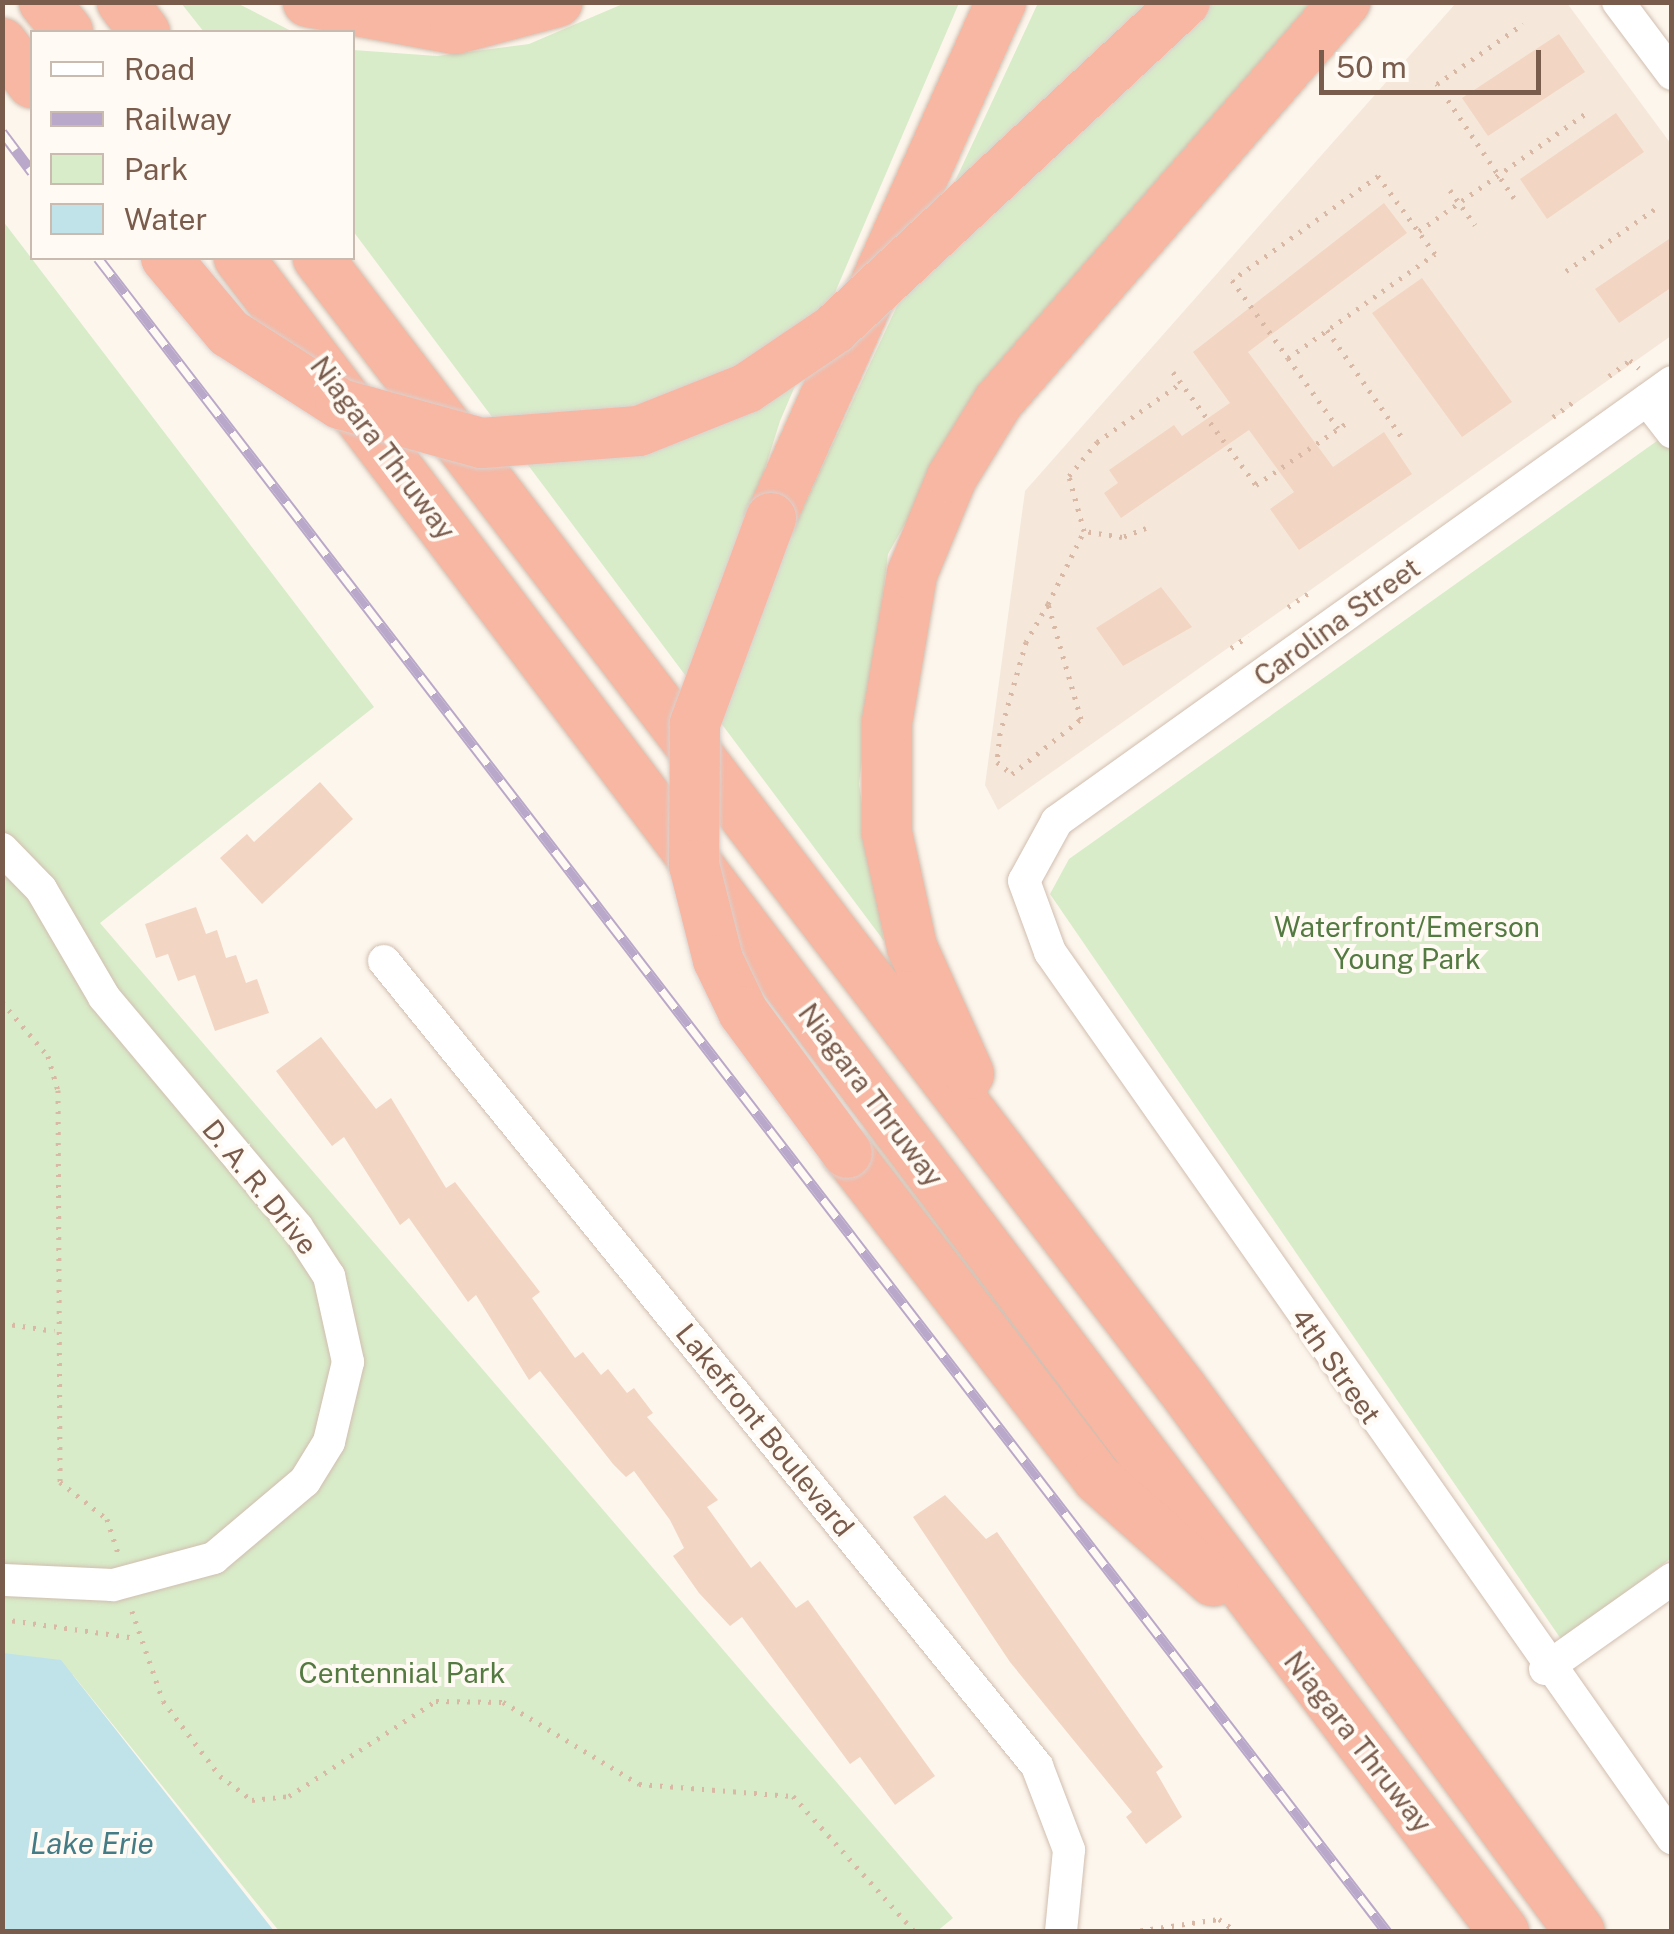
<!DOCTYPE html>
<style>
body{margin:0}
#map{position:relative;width:1674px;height:1934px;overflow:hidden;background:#fdf6ec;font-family:"Public Sans",sans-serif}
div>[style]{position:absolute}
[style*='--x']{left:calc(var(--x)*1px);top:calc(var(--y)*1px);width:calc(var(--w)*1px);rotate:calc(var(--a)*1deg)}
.residential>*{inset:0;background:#f5e8da}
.green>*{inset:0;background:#d8ecc9}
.water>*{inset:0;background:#bfe3e8}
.building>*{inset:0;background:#f3d5c3}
.path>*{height:5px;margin-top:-2.5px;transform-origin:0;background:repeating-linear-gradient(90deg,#d9b8a5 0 2.5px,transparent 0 10.5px)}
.roads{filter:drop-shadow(0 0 2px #d1beb0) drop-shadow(0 0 2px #d1beb0)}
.minor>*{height:32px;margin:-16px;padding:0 16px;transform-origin:16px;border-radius:16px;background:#fff}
.highway>*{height:50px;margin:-25px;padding:0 25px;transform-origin:25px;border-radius:25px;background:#f7b7a3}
.rail>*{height:11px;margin-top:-5.5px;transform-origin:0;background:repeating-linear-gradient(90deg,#fffaf3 0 22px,#b9a8c9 0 44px);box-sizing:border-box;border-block:2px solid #b9a8c9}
.bridges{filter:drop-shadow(0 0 2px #dad1cd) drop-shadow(0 0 2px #dad1cd)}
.highway-bridge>*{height:50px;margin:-25px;padding:0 25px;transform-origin:25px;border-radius:25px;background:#f7b7a3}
span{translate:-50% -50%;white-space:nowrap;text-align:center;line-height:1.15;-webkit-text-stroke:8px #fffaf3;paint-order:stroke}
.street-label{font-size:28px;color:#7a5c4d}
.park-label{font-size:28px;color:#537a41}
.water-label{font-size:30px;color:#437c86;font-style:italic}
.frame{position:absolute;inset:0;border:5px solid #7a5c4d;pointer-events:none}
.legend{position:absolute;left:30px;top:30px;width:325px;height:230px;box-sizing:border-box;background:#fffaf3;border:2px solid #cabbb1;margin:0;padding:12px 18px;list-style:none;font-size:30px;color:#7a5c4d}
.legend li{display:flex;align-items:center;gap:20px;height:50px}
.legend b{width:50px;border:2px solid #cabbb1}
.scale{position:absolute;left:1319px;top:50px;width:222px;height:45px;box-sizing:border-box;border:5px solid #7a5c4d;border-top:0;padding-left:12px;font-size:30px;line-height:35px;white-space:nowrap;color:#7a5c4d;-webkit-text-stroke:8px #fffaf3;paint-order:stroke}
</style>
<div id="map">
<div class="residential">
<i style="clip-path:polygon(1456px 3px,1567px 3px,1671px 144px,1671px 336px,998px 810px,985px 785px,1025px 491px)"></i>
</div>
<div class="green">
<i style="clip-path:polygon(181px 3px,237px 3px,293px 32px,204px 32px)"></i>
<i style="clip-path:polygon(625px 3px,959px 3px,780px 421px,750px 516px,789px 538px,1038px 3px,1318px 3px,960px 426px,888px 554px,859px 784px,884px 941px,353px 231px,353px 50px,437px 56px,529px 44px)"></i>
<i style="clip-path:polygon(3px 221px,374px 707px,100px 923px,953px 1918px,936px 1932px,279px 1931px,73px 1675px,3px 1664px)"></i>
<i style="clip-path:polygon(1671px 431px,1671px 1558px,1563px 1642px,1050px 894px,1069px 859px)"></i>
</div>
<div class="water">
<i style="clip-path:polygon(3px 1653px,61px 1660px,274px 1931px,3px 1931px)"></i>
</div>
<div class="building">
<i style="clip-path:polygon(1559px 34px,1585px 72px,1488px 136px,1462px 98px)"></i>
<i style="clip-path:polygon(1616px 113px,1644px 152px,1547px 219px,1520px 179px)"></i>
<i style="clip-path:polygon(1384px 203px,1407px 233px,1248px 352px,1333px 467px,1384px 432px,1412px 474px,1299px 550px,1270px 509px,1294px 492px,1249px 430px,1121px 518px,1104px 493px,1118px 483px,1109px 470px,1174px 425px,1182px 436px,1230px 403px,1193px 352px)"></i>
<i style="clip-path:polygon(1672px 237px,1672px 287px,1619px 323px,1595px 289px)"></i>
<i style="clip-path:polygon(1422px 278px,1512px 402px,1462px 437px,1372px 313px)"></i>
<i style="clip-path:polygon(1161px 587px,1192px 627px,1123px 666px,1096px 628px)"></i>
<i style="clip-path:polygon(320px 782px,353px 819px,262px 904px,220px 858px,247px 834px,254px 842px)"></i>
<i style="clip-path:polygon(196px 907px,206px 934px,217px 930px,226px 958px,236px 955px,246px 983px,257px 979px,269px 1013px,215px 1031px,195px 975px,178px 981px,168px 954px,156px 958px,145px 924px)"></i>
<i style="clip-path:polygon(321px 1037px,376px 1109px,391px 1098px,446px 1188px,455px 1182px,540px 1292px,532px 1298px,575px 1358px,583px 1352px,601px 1375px,608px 1369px,627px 1393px,634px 1388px,653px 1413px,647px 1417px,718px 1500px,707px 1507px,751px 1568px,760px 1561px,796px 1608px,808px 1600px,935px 1776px,895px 1805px,860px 1757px,850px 1764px,742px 1617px,730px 1626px,699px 1593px,673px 1556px,684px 1548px,670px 1520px,634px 1471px,626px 1477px,613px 1464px,540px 1371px,529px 1380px,476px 1295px,468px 1302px,409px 1218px,400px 1225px,344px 1137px,332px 1146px,276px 1071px)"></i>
<i style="clip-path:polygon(945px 1495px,986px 1539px,997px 1532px,1163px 1767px,1156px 1772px,1182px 1817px,1146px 1844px,1126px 1817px,1132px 1812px,1010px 1662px,913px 1517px)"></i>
</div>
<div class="path">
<i style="--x:1450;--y:190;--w:43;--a:54.5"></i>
<i style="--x:1514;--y:198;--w:138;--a:-124"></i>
<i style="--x:1437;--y:84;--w:105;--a:-34.9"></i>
<i style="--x:1419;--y:231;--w:204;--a:-35.2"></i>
<i style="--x:1566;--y:271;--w:108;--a:-34.9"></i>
<i style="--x:1327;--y:330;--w:136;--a:55.1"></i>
<i style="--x:1288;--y:358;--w:180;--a:-35.3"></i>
<i style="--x:1435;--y:254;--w:97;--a:-126.2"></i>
<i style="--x:1378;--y:176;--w:179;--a:144.5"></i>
<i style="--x:1232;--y:280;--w:96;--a:54.3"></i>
<i style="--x:1288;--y:358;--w:86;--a:54.5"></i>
<i style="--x:1173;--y:372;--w:140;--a:53.7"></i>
<i style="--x:1256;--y:485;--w:108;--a:-34.4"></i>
<i style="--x:1609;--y:376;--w:26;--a:-37"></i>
<i style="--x:1630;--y:360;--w:12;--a:42"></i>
<i style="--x:1553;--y:417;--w:25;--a:-37"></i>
<i style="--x:1146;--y:528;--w:26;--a:159"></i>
<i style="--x:1122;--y:537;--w:38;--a:-171"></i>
<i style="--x:1084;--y:531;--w:57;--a:-105.3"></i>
<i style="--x:1069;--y:476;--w:44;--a:-50.5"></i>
<i style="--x:1097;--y:442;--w:103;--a:-35.1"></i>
<i style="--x:1048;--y:604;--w:44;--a:120.1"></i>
<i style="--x:1026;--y:642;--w:95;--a:105.9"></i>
<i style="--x:1000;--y:733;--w:29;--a:96"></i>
<i style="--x:997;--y:762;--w:19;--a:39"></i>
<i style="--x:1012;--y:774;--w:88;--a:-38.6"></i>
<i style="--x:1081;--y:719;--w:120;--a:-106"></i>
<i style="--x:1048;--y:604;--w:81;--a:-63.7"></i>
<i style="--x:1288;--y:607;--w:25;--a:-34"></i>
<i style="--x:1231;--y:648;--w:21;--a:-35"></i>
<i style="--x:2;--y:1002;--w:71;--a:49.6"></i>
<i style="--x:48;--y:1056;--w:35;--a:74"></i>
<i style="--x:58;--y:1090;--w:392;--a:89.7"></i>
<i style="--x:60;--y:1482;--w:60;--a:38.2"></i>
<i style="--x:107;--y:1519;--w:38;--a:72"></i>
<i style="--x:2;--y:1323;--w:53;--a:8.7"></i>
<i style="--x:132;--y:1611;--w:95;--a:71"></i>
<i style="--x:163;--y:1701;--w:94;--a:52.8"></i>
<i style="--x:220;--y:1776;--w:40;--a:37"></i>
<i style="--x:252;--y:1800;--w:37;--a:-6"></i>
<i style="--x:289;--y:1796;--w:175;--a:-32.9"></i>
<i style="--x:436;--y:1701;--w:67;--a:0.9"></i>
<i style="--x:503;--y:1702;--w:159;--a:31.1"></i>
<i style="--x:639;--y:1784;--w:154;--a:4.5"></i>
<i style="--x:793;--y:1796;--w:183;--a:48.1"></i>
<i style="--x:2;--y:1619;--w:136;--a:8"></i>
<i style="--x:1130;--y:1932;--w:90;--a:-8.3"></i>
<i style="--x:1219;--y:1919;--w:22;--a:36"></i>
</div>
<div class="roads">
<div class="minor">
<i style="--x:1618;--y:2;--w:90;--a:53.1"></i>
<i style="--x:1672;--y:382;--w:756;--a:144.48"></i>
<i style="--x:1057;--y:821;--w:68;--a:118.8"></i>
<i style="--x:1024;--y:881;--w:76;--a:69.9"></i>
<i style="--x:1050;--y:952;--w:1083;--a:54.93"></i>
<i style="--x:1647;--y:400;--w:41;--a:52"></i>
<i style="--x:2;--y:849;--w:56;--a:45.7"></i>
<i style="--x:41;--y:889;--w:125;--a:59.7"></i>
<i style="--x:104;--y:997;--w:300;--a:50"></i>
<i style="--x:297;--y:1227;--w:59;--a:56.9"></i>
<i style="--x:329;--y:1276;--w:88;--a:77.5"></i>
<i style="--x:348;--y:1362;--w:82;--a:103.4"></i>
<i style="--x:329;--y:1442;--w:46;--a:121.6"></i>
<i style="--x:305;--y:1481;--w:119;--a:139.8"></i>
<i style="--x:214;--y:1558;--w:105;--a:165"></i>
<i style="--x:113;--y:1585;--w:111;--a:-177.4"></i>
<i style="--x:384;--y:961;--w:1037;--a:50.95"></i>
<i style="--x:1037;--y:1766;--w:90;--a:69.1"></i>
<i style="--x:1069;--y:1850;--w:82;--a:95.6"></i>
<i style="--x:1545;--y:1669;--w:156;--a:-35.3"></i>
</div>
<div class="highway">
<i style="--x:44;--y:2;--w:38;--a:51"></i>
<i style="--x:122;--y:2;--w:38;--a:53"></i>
<i style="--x:308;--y:2;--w:149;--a:10.4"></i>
<i style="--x:455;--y:29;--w:106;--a:-14.8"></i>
<i style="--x:2;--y:43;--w:50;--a:53.1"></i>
<i style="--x:239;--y:258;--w:2098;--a:52.92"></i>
<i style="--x:318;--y:258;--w:1421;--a:52.61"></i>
<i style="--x:1181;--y:1387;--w:675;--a:53.79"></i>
<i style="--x:771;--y:518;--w:565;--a:-65.98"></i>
<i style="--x:969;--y:1074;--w:139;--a:-114.2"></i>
<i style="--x:912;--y:947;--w:117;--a:-102.4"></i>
<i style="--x:887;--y:833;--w:111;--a:-90"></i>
<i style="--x:887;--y:722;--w:150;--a:-80.4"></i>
<i style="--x:912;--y:574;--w:105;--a:-67.6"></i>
<i style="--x:952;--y:477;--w:88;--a:-58.5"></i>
<i style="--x:998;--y:402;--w:530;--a:-49.06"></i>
<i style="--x:847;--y:1153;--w:411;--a:52.4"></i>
<i style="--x:1098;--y:1479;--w:154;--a:41.6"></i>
</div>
</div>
<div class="rail">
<i style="--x:2;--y:132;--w:50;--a:53.1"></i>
<i style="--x:98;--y:258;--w:2113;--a:52.4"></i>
</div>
<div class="bridges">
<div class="highway-bridge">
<i style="--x:166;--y:258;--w:98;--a:50"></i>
<i style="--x:229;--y:333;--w:132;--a:32.6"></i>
<i style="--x:340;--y:404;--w:147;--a:15.4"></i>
<i style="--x:482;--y:443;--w:157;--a:-4.4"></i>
<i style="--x:639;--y:431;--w:116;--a:-21.7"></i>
<i style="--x:747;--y:388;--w:105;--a:-34.1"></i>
<i style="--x:834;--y:329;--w:480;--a:-43"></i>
<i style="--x:771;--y:518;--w:220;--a:110.3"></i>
<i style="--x:695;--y:724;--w:141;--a:90.4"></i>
<i style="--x:694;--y:865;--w:98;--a:75.8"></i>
<i style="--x:718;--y:960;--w:58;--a:64.3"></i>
<i style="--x:743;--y:1012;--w:175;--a:53.6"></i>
</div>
</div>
<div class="street-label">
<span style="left:383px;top:448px;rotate:53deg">Niagara Thruway</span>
<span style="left:1337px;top:622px;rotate:-36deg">Carolina Street</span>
<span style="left:871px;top:1095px;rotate:53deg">Niagara Thruway</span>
<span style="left:260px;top:1187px;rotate:51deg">D. A. R. Drive</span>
<span style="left:1336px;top:1366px;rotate:55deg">4th Street</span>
<span style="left:765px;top:1430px;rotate:51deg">Lakefront Boulevard</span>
<span style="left:1358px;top:1742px;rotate:52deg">Niagara Thruway</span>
</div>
<div class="park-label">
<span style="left:1407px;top:943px">Waterfront/Emerson<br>Young Park</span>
<span style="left:402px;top:1673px">Centennial Park</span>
</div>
<div class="water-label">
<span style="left:92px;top:1843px">Lake Erie</span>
</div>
<div class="frame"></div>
<ul class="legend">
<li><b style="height:12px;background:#fff"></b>Road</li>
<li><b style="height:12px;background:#b9a8c9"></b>Railway</li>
<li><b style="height:28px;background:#d8ecc9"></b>Park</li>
<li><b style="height:28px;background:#bfe3e8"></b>Water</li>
</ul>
<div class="scale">50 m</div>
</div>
